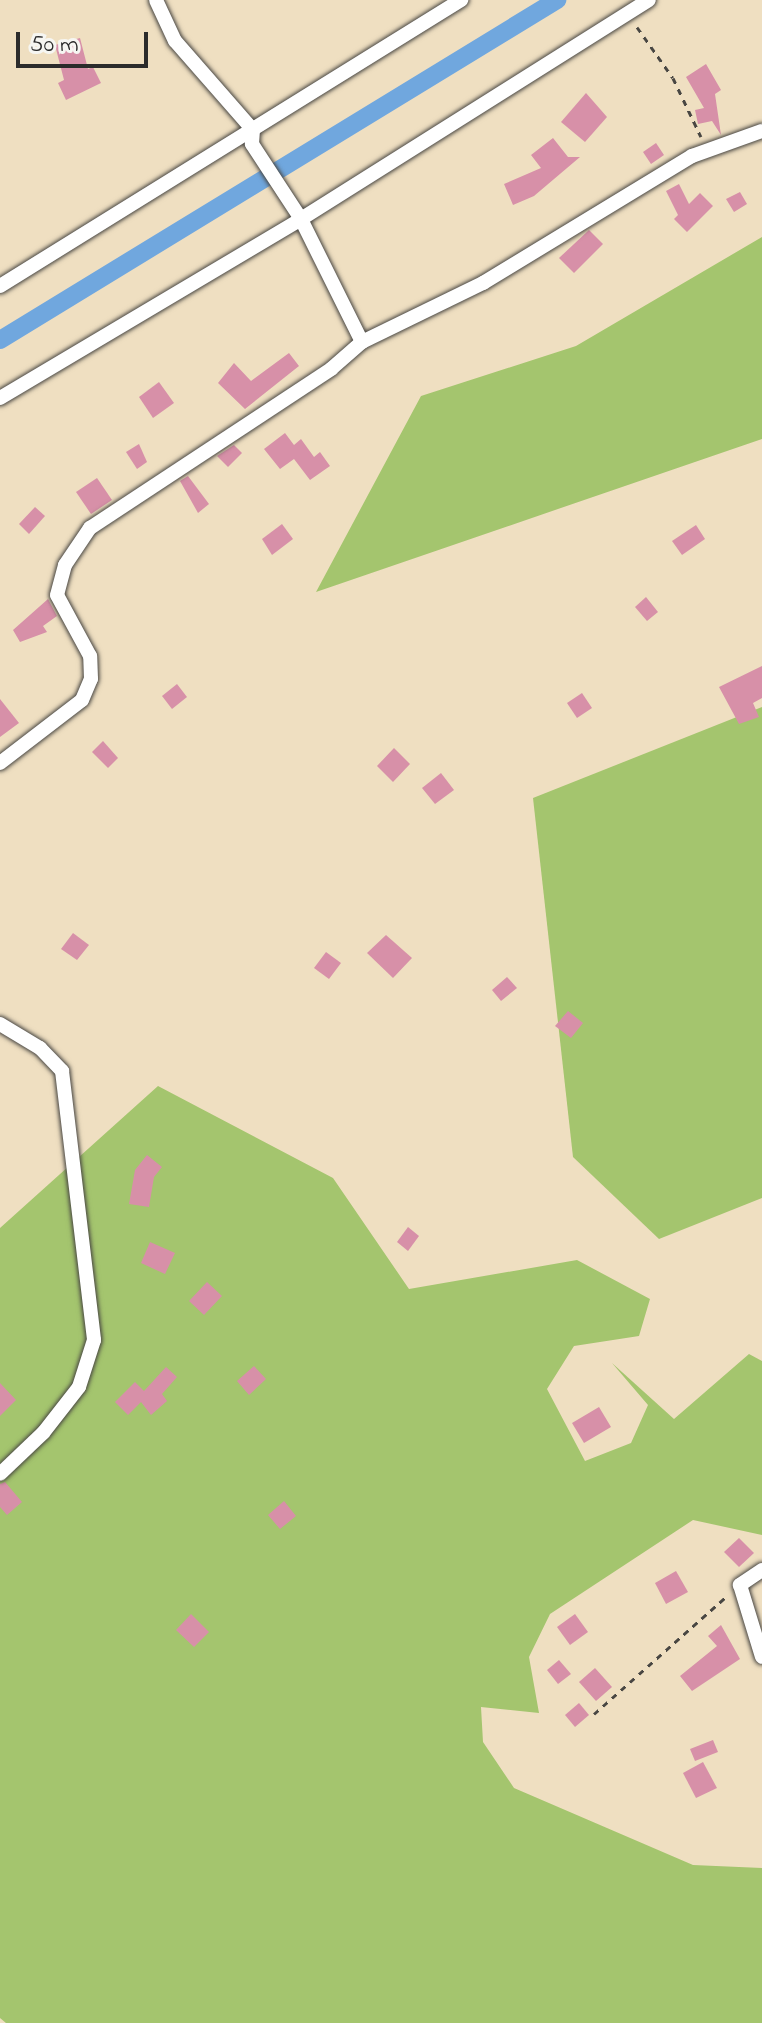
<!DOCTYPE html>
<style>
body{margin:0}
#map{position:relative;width:762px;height:2023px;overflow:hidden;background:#efdfc1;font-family:"Indie Flower",sans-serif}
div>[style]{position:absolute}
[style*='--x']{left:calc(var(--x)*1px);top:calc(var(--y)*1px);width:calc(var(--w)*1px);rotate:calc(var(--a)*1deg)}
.green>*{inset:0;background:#a4c56e}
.canal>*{height:18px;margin:-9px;padding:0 9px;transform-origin:9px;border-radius:9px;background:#70a7de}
.building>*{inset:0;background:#d790a8}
.path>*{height:3px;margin-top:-1.5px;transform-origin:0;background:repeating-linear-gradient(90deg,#484642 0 6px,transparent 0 12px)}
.roads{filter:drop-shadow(0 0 2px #484642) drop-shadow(0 0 2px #484642)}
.street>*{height:14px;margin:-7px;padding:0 7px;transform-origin:7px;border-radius:7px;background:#fff}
span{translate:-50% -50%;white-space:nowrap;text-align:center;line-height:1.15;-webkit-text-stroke:6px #f6f6f2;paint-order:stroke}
.scale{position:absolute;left:16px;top:32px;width:132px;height:36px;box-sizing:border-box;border:4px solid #2b2b2b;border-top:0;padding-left:10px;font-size:24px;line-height:28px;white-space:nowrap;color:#2b2b2b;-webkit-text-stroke:6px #f6f6f2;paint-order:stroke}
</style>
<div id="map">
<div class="green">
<i style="clip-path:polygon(762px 237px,762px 439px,316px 592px,421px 396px,576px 346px)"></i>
<i style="clip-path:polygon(762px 707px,762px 1198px,659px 1239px,573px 1157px,533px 798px)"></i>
<i style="clip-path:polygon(158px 1086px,333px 1178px,409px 1289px,577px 1260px,650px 1299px,639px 1336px,574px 1346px,547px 1389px,585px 1461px,631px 1443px,648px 1405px,612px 1363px,674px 1419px,749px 1354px,762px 1361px,762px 1535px,693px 1520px,550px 1614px,529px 1657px,539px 1713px,481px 1707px,483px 1742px,514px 1788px,693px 1865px,762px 1868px,762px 2023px,6px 2023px,0 2018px,0 1228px)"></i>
</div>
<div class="canal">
<i style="--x:0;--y:340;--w:653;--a:-31.4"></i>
</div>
<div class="building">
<i style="clip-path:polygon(80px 38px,88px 69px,93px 67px,101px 83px,66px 100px,58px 83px,64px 80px,55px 45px)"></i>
<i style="clip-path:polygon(706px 64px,721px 90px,715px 94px,721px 135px,712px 121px,698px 124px,695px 110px,704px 108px,686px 77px)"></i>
<i style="clip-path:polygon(586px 93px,607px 117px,585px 142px,561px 122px)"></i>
<i style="clip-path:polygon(553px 138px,568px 157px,580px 157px,534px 196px,513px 205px,504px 184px,541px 168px,531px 155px)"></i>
<i style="clip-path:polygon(656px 143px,664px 155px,651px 164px,643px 152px)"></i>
<i style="clip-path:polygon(679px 184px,689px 204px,700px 193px,713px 206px,687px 232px,674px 219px,678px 215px,666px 191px)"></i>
<i style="clip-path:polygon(740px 192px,747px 204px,734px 212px,726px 199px)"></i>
<i style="clip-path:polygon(589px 230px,603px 244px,574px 273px,559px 258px)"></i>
<i style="clip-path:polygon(289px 353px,299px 366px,245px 409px,218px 383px,234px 363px,251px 381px)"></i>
<i style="clip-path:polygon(159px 382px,174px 403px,153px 418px,139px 397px)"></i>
<i style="clip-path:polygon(285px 433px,294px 445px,301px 439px,314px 457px,320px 452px,330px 466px,310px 480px,294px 459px,280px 469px,264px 449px)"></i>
<i style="clip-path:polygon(139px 444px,147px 462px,137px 469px,126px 452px)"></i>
<i style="clip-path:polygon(234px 445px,242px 453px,228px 467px,217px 456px)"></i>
<i style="clip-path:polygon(188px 476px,209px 504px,198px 513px,180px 481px)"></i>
<i style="clip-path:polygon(97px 478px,112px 500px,91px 514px,76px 492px)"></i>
<i style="clip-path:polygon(35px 507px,45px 516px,29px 534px,19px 524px)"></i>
<i style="clip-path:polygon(282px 524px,293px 539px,272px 555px,262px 539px)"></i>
<i style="clip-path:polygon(696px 525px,705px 539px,682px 555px,672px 541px)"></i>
<i style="clip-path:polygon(646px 597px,658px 612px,647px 621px,635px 607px)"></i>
<i style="clip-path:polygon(48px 599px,57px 616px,43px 626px,47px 632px,20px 642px,13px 630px)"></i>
<i style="clip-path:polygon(762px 666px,762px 698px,753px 703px,759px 717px,739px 724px,719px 687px)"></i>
<i style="clip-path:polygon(177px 684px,187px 697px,172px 709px,162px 696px)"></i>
<i style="clip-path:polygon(582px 693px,592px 708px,577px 718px,567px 703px)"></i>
<i style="clip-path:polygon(0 699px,19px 723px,0 737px)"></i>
<i style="clip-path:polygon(103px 741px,118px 758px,108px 768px,92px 752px)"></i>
<i style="clip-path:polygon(394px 748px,410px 764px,393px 782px,377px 766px)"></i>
<i style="clip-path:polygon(441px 773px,454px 790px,435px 804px,422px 788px)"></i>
<i style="clip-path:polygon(73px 933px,89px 945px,77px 960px,61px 949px)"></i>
<i style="clip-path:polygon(386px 935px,412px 958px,393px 978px,367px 953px)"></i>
<i style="clip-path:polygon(326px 952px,341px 963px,329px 979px,314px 968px)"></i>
<i style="clip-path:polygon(507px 977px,517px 988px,501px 1001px,492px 990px)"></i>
<i style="clip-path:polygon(568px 1011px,583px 1023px,571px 1038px,555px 1026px)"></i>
<i style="clip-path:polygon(147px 1155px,162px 1167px,154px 1177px,149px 1207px,129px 1204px,135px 1170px)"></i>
<i style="clip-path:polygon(408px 1227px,419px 1236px,408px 1251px,397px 1242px)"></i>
<i style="clip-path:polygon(150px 1242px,175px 1253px,165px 1274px,141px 1263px)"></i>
<i style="clip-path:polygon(207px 1282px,222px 1296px,204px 1315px,189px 1301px)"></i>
<i style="clip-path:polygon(254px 1366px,266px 1379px,249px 1395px,237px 1381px)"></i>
<i style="clip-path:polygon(166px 1367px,177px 1377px,162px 1394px,167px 1401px,151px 1415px,141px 1402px,128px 1415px,115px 1402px,135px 1382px,144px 1391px)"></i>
<i style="clip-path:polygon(0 1383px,16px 1400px,0 1416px)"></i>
<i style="clip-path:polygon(599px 1407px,611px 1427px,584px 1443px,572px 1423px)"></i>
<i style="clip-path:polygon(5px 1482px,22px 1502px,7px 1515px,0 1507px,0 1484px)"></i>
<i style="clip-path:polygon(284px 1501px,296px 1516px,280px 1529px,268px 1515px)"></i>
<i style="clip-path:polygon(739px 1538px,754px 1553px,739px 1567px,724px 1552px)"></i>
<i style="clip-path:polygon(676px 1571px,688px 1592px,666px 1604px,655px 1583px)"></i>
<i style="clip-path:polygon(191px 1614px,209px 1632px,194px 1647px,176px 1630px)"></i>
<i style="clip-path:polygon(575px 1614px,588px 1632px,570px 1645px,557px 1627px)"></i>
<i style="clip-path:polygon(721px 1625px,740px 1659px,692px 1691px,680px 1676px,717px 1646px,708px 1636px)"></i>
<i style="clip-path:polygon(559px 1660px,571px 1674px,558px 1684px,547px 1670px)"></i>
<i style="clip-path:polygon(595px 1668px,612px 1687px,596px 1701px,579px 1682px)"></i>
<i style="clip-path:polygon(579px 1703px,589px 1715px,575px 1727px,565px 1715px)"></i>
<i style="clip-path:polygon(713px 1740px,718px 1752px,695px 1761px,690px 1749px)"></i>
<i style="clip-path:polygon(703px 1762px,717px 1788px,696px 1798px,683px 1773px)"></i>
</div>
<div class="path">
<i style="--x:637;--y:27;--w:62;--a:54.8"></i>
<i style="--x:673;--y:78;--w:65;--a:64.6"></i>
<i style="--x:594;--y:1714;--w:179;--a:-41.6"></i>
</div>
<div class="roads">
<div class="street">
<i style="--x:0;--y:286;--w:543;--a:-31.82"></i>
<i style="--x:362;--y:342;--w:135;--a:-26"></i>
<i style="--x:483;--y:283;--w:245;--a:-31.3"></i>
<i style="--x:692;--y:156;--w:74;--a:-19.7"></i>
<i style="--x:0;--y:398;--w:350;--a:-30.7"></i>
<i style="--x:301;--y:219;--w:411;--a:-32.2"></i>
<i style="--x:0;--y:763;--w:103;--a:-37.5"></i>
<i style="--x:82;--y:700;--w:23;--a:-67"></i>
<i style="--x:91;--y:679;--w:23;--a:-92"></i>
<i style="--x:90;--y:656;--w:69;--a:-118.4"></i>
<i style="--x:57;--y:595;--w:31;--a:-75"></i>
<i style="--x:65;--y:565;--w:45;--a:-56"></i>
<i style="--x:90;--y:528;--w:289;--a:-33.4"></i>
<i style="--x:331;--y:369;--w:41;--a:-41.1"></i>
<i style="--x:362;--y:342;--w:137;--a:-116.4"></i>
<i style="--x:301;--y:219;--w:90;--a:-123.2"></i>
<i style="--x:252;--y:144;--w:14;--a:-86"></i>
<i style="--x:253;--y:130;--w:118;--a:-131.2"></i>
<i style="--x:175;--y:41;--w:45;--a:-114.9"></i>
<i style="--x:0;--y:1024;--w:47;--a:31"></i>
<i style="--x:40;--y:1048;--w:32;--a:46"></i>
<i style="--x:62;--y:1071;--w:271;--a:83.2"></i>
<i style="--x:94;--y:1340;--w:49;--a:107.7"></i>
<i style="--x:79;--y:1387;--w:58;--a:128"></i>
<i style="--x:43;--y:1433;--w:59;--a:136.4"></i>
<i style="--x:762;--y:1570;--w:27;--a:146"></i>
<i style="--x:740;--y:1585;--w:75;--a:73"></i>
</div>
</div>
<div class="scale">50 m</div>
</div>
